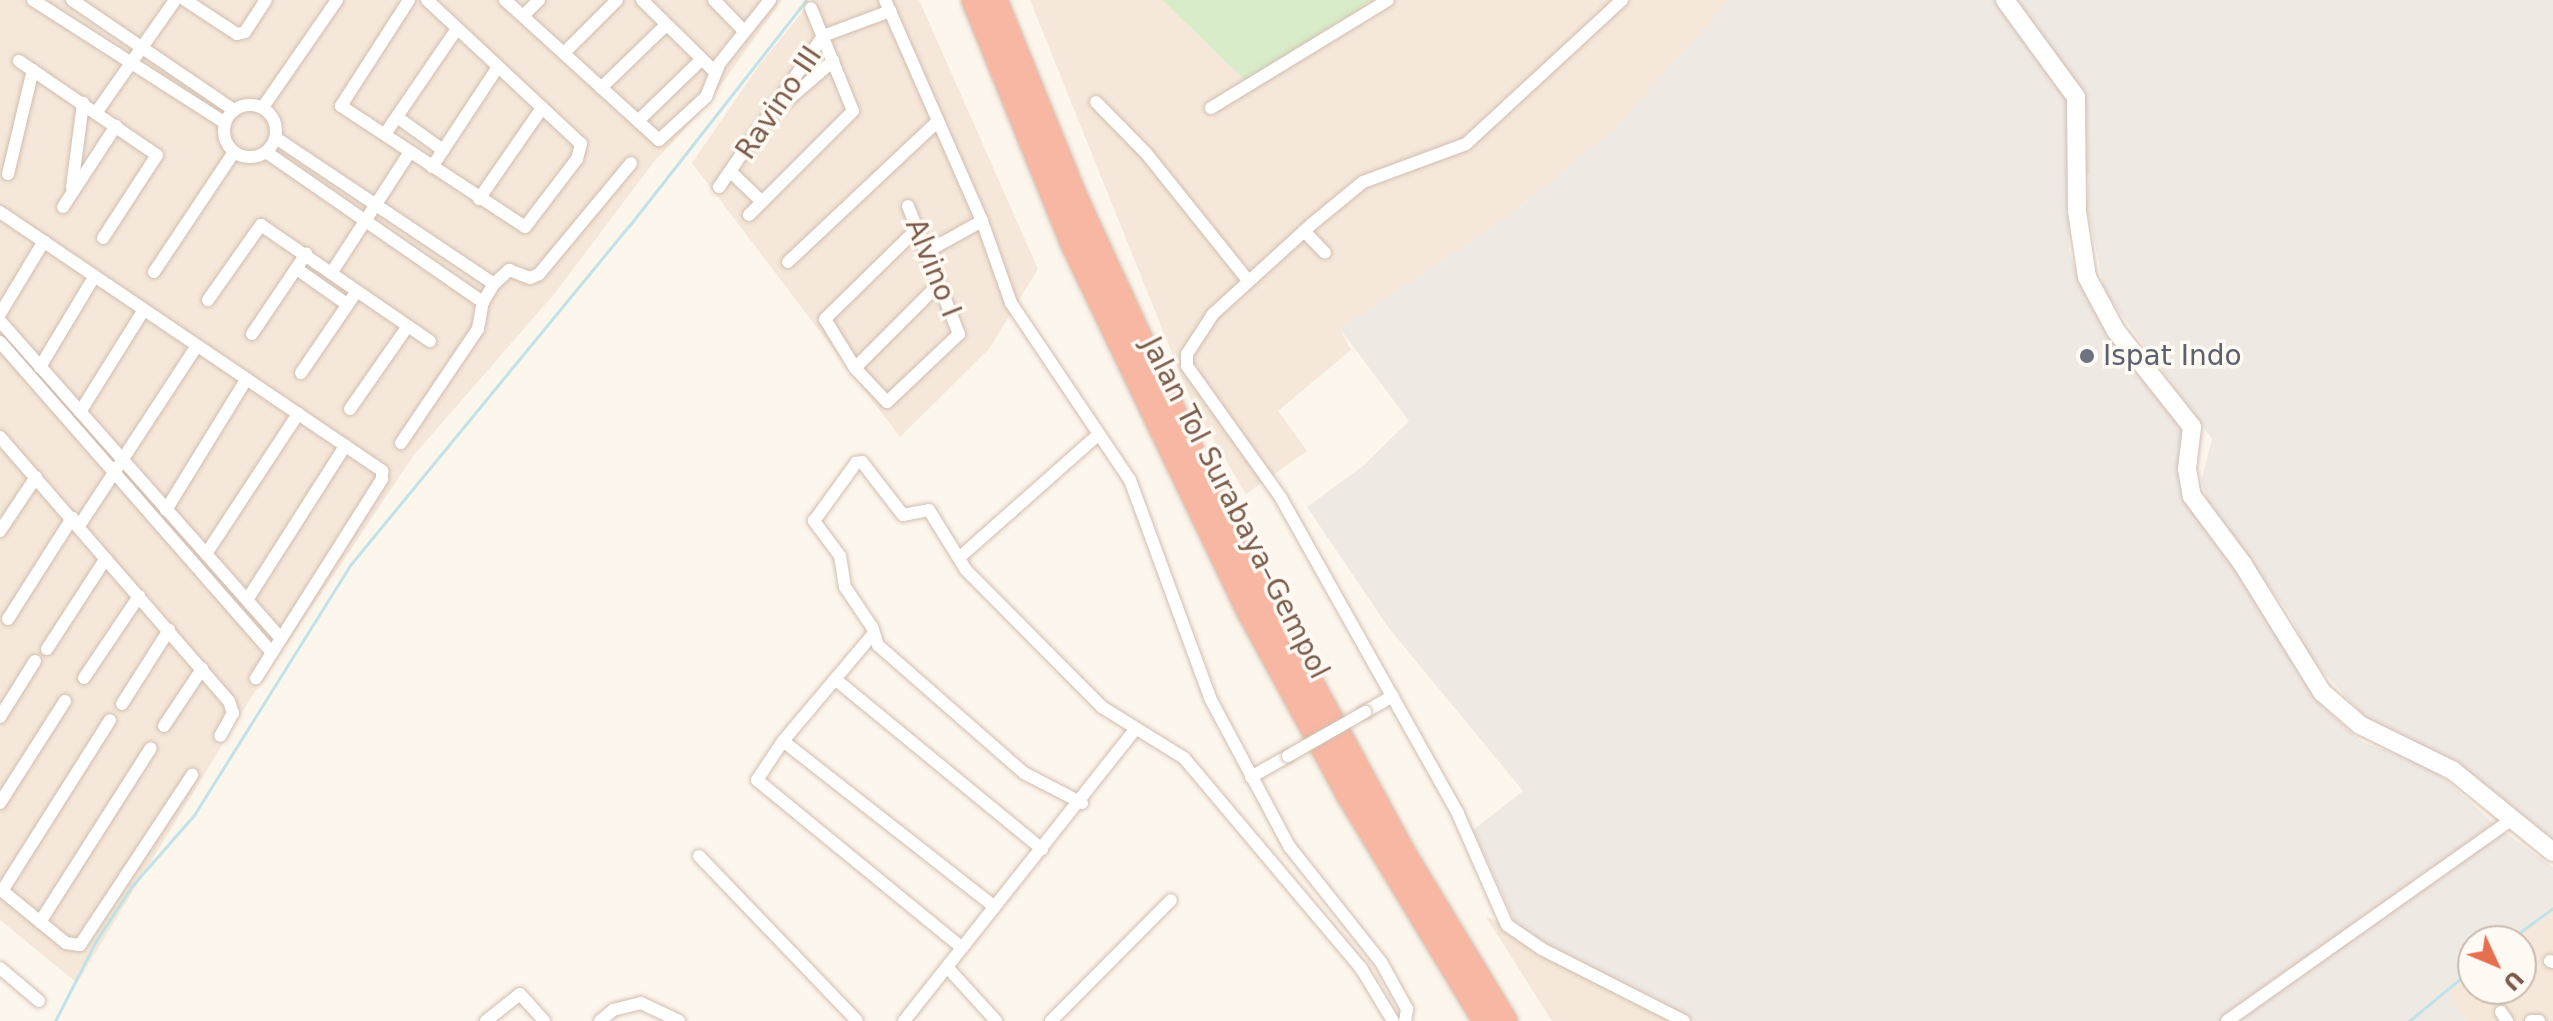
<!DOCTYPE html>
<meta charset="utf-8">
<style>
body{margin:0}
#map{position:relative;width:2553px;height:1021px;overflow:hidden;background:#fdf6ec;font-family:"DejaVu Sans",sans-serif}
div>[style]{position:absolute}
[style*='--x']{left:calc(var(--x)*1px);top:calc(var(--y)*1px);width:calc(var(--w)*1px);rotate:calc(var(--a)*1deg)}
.residential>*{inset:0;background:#f5e8da}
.industrial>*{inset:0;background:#efe9e4}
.green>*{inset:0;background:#d8ecc9}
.stream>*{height:3px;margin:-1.5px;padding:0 1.5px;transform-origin:1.5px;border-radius:1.5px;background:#bfe3e8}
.roads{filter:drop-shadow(0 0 2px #d1beb0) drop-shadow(0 0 2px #d1beb0)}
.street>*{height:12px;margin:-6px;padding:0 6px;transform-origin:6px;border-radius:6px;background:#fff}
.street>.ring{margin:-6px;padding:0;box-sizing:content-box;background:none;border:12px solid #fff;border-radius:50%}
.secondary>*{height:18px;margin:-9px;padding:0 9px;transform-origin:9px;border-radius:9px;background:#fff}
.highway>*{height:24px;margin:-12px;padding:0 12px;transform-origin:12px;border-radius:12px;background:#f7b7a3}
.bridges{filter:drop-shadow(0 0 2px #d1beb0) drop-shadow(0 0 2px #d1beb0)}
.street-bridge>*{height:12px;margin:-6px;padding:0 6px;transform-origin:6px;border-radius:6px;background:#fff}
.dots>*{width:22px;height:22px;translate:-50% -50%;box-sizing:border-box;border:4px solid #fffaf3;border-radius:50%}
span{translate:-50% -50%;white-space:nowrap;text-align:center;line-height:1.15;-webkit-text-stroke:7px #fffaf3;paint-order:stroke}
.street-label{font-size:28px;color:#7a5c4d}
.worship-label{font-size:28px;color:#5b616d}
.left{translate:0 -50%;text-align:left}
.north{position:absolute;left:2457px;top:925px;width:80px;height:80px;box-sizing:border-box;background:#fffaf3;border:2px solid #cabbb1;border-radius:50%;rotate:134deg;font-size:22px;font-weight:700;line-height:32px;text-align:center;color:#7a5c4d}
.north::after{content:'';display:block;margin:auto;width:28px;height:36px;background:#e76f51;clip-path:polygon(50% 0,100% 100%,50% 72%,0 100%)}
</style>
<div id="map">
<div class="residential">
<i style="clip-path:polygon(0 0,782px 0,706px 106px,653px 163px,555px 293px,414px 455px,252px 696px,77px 983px,0 920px)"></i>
<i style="clip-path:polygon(812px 0,919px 0,1038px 269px,989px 349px,900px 437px,692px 163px,760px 64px)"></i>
<i style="clip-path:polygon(1030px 0,1162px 0,1247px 82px,1371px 0,1729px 0,1618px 126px,1508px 217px,1340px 329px,1351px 350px,1278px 411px,1307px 451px,1246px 494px,1192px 403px)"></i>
<i style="clip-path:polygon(2553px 906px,2553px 1021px,2467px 1021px,2447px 989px,2473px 969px,2473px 989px,2521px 989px,2521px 941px,2509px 941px)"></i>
<i style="clip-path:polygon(1486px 917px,1518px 928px,1694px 1021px,1552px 1021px)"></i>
</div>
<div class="industrial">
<i style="clip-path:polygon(1729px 0,2553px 0,2553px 845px,2369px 722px,2310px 657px,2289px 613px,2210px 509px,2201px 481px,2212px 439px,2105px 292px,2087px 207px,2089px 174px,2068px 179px,2069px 252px,2088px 300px,2119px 350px,2189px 433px,2180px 478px,2320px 704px,2362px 742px,2414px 760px,2445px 779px,2501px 830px,2553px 867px,2553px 906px,2509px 941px,2473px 941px,2473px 969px,2447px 989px,2467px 1021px,1694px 1021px,1518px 928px,1473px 830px,1523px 791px,1388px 627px,1307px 507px,1363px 466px,1409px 421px,1340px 329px,1508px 217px,1618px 126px)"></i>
</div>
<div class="green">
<i style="clip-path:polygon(1162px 0,1371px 0,1247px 82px)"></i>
</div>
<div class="stream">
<i style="--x:2508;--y:941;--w:56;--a:-36.3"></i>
<i style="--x:55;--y:1021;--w:90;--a:-62.9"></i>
<i style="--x:96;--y:941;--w:66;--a:-56.8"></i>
<i style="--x:132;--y:886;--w:94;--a:-48.9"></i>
<i style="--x:194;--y:815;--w:296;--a:-58"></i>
<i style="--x:351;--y:564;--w:438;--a:-50.6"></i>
<i style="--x:629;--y:226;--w:287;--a:-51.9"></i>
<i style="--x:2409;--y:1021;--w:83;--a:-39.6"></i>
</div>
<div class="roads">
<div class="street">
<i style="--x:33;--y:0;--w:228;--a:32.6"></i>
<i style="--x:72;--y:0;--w:196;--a:34.2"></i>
<i style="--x:185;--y:0;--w:62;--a:33.2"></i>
<i style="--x:237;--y:34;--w:8;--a:-14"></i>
<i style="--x:245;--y:32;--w:38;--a:-57"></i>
<i style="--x:409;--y:0;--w:126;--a:122.7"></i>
<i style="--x:341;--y:106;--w:220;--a:33.3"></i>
<i style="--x:525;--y:227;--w:86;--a:-52.6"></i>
<i style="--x:577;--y:159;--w:16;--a:-75"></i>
<i style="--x:581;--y:144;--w:211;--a:-136.9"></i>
<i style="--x:505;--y:0;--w:208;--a:42.3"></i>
<i style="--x:659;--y:140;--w:64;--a:-42.5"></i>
<i style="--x:706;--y:97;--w:35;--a:-68"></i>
<i style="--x:719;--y:64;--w:82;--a:-51.4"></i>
<i style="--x:642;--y:0;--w:103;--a:44.6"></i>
<i style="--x:714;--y:0;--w:43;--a:45.9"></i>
<i style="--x:885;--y:0;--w:241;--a:66.3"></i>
<i style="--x:982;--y:221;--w:87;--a:70.5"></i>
<i style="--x:1011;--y:303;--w:213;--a:56.1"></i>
<i style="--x:1130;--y:480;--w:232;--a:69.8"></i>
<i style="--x:1210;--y:698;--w:168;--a:61.9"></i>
<i style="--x:1289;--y:846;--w:148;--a:51.6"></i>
<i style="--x:1381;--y:962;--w:54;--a:61"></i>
<i style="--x:1407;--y:1009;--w:12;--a:99"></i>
<i style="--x:1622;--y:0;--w:212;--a:137.3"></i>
<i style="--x:1466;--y:144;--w:110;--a:159.7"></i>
<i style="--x:1363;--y:182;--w:65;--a:140.6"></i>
<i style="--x:1313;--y:223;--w:135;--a:137.7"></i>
<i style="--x:1213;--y:314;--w:48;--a:123"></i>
<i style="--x:1187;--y:354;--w:12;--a:90"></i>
<i style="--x:1187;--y:366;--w:162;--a:54.5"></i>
<i style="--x:1281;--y:498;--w:362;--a:60.7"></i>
<i style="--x:1458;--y:814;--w:121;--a:66.2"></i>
<i style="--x:1507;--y:925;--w:42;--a:34.4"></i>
<i style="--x:1542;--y:949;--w:159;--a:26.9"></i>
<i style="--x:523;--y:16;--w:23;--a:-45"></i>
<i style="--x:564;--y:53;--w:75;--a:-45"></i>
<i style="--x:19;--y:61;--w:167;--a:34.3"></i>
<i style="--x:157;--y:155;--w:99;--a:123"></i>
<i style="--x:601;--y:88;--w:91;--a:-44.1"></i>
<i style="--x:1096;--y:102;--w:71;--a:45.6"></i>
<i style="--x:1146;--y:153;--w:161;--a:51.3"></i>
<i class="ring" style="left:224px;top:105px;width:40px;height:40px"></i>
<i style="--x:263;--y:107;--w:130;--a:-55.3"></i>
<i style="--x:1211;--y:108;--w:207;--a:-31.4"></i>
<i style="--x:775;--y:111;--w:77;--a:-40.8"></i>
<i style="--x:96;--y:113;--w:138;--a:-55"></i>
<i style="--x:397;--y:117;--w:57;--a:35.7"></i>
<i style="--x:638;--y:121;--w:88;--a:-44.1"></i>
<i style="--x:385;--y:134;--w:127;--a:-55.6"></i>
<i style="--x:276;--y:138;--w:262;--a:33.8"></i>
<i style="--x:266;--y:152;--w:264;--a:34.7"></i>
<i style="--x:432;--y:167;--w:120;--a:-56.6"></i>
<i style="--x:732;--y:173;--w:42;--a:44"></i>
<i style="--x:8;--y:174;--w:107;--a:-76.5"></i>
<i style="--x:72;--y:187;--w:85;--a:-82.5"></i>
<i style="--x:719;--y:187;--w:183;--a:-55.4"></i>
<i style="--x:823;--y:36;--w:72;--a:-20.5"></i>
<i style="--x:479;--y:199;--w:111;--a:-55.3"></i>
<i style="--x:908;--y:206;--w:138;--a:68.3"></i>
<i style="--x:959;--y:334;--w:99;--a:136.6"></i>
<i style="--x:887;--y:402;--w:47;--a:-133.3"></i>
<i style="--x:855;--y:368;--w:57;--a:-121.5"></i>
<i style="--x:825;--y:319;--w:129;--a:-44.4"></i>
<i style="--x:63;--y:207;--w:97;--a:-56.8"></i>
<i style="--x:0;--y:212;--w:462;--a:34.1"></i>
<i style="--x:382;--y:471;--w:8;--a:90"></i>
<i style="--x:382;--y:479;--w:236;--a:122.3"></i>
<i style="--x:749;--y:215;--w:147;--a:-45"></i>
<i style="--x:853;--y:111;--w:111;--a:-112.2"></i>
<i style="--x:1304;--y:231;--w:30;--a:46"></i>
<i style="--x:926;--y:252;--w:64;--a:-29"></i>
<i style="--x:788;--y:262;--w:206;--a:-43.2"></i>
<i style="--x:297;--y:269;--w:62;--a:35.2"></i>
<i style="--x:154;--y:272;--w:144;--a:-56.3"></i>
<i style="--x:332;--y:272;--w:143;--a:-57"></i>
<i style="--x:208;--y:300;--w:92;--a:-54.8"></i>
<i style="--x:261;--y:225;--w:205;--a:34.5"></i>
<i style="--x:0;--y:314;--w:85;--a:-58.9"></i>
<i style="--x:0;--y:321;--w:424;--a:48.5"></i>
<i style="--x:252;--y:334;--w:97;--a:-56"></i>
<i style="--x:0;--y:342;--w:413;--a:48.8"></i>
<i style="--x:40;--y:367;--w:105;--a:-59"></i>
<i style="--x:855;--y:368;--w:119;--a:-45"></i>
<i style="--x:301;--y:373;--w:99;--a:-55.7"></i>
<i style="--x:350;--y:409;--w:101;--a:-55.1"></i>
<i style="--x:80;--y:412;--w:119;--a:-58"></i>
<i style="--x:0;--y:437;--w:349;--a:49.1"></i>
<i style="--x:229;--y:701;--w:13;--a:72"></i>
<i style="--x:233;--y:713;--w:26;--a:119"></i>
<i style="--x:401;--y:443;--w:138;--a:-56"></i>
<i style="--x:478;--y:329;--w:27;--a:-80"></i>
<i style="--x:483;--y:302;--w:21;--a:-59"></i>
<i style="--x:494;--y:284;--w:21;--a:-43"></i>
<i style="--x:509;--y:270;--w:22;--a:21"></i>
<i style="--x:530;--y:278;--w:10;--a:-24"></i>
<i style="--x:539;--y:274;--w:144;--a:-50.3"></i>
<i style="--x:166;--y:510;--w:153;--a:-58.4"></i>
<i style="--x:79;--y:526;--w:215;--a:-56.8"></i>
<i style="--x:0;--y:531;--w:65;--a:-56.3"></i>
<i style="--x:206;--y:554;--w:168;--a:-56.7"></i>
<i style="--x:960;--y:557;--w:184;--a:-41.5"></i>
<i style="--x:247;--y:600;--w:183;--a:-57.5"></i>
<i style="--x:8;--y:619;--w:120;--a:-57.6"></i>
<i style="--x:874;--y:633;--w:141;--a:130.1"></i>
<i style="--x:783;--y:741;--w:47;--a:123.7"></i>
<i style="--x:757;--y:780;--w:265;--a:39.3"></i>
<i style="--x:47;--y:649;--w:108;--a:-57"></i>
<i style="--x:84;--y:678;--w:99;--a:-56.1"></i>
<i style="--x:835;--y:679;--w:268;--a:39.4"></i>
<i style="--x:122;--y:704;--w:88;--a:-57.6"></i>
<i style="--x:1365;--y:712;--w:32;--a:-30"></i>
<i style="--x:0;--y:717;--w:66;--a:-58"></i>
<i style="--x:164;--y:726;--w:69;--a:-56.3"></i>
<i style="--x:783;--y:741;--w:269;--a:38.1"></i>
<i style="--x:1251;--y:777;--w:43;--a:-29.6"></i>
<i style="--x:0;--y:803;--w:121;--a:-57.5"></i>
<i style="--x:1082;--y:803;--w:65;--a:-152.7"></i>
<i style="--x:1024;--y:773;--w:194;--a:-138.8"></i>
<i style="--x:878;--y:645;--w:19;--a:-108"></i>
<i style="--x:872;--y:627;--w:48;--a:-124"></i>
<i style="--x:845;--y:587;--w:31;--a:-99"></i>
<i style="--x:840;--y:556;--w:44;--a:-126.6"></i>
<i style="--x:814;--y:521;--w:72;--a:-54.1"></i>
<i style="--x:856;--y:463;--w:6;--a:-9"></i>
<i style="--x:862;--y:462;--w:67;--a:52.3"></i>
<i style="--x:903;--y:515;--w:26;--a:-11"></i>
<i style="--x:929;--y:510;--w:70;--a:58.3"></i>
<i style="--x:966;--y:570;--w:193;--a:45.2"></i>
<i style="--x:1102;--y:707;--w:97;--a:31.9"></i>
<i style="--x:1184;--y:758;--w:275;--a:49.9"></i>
<i style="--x:1361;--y:968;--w:62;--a:58.9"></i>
<i style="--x:699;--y:856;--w:228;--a:46.2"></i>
<i style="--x:0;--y:889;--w:85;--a:39.3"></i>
<i style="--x:66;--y:943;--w:14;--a:8"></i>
<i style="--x:80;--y:945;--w:204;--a:-56.6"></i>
<i style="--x:2;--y:891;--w:202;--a:-57.7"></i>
<i style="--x:40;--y:922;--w:206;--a:-57.5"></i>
<i style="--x:2550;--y:961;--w:3;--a:18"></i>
<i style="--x:0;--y:968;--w:51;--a:40.2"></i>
<i style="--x:948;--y:968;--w:72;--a:47.8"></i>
<i style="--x:2501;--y:1012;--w:11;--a:56"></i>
<i style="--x:486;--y:1021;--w:43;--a:-38.5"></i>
<i style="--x:520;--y:994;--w:36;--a:48"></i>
<i style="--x:600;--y:1021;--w:17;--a:-40"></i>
<i style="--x:613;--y:1010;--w:29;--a:-14"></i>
<i style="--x:641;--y:1003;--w:42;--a:25.3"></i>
<i style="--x:904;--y:1021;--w:372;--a:-51.6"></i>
<i style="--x:1051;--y:1021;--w:170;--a:-45.2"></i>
<i style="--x:2227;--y:1021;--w:348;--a:-35.3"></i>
<i style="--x:2531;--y:1021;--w:8;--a:0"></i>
</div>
<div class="secondary">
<i style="--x:2005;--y:0;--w:120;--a:53.8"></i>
<i style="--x:2076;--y:97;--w:114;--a:89.5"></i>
<i style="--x:2077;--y:211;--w:67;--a:81.4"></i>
<i style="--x:2087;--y:277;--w:61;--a:61.8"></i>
<i style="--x:2116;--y:331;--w:122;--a:51.6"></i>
<i style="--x:2192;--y:427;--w:42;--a:96.8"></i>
<i style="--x:2187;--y:469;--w:27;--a:80"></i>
<i style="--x:2192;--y:496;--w:84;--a:53.3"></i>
<i style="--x:2242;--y:563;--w:152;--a:58.2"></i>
<i style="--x:2322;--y:692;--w:50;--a:41"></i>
<i style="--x:2360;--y:725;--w:102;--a:26.1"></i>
<i style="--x:2452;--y:770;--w:130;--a:39.1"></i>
</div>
<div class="highway">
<i style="--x:974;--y:0;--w:266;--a:67.9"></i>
<i style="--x:1074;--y:246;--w:407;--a:64.4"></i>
<i style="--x:1250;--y:613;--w:204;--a:61.5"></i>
<i style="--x:1347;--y:792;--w:267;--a:58.9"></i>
<i style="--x:995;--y:0;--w:213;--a:67.9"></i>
<i style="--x:1075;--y:197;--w:366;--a:65.3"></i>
<i style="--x:1228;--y:529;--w:366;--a:61.6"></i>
<i style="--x:1402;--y:851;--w:199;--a:58.8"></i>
</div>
</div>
<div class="bridges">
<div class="street-bridge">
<i style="--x:1288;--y:756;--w:89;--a:-29.7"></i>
</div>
</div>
<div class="dots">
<i style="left:2087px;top:356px;background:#6b7280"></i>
</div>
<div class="street-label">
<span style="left:779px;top:103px;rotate:-56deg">Ravino III</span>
<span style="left:933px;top:268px;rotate:68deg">Alvino I</span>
<span style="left:1235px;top:508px;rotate:63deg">Jalan Tol Surabaya–Gempol</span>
</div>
<div class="worship-label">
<span class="left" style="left:2103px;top:356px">Ispat Indo</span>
</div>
<div class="north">U</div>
</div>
